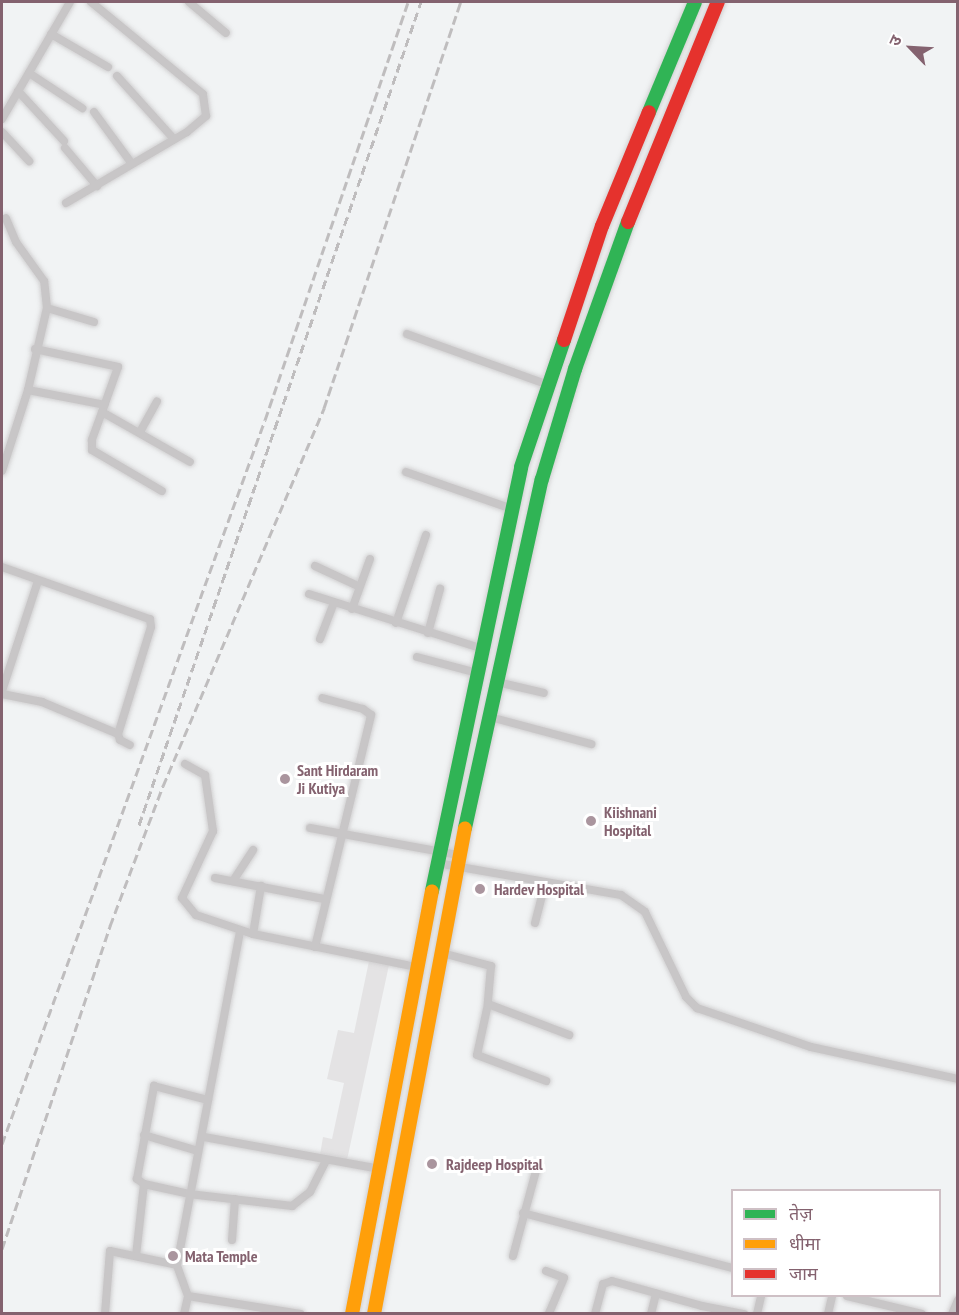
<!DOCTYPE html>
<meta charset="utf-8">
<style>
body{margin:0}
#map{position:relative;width:959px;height:1315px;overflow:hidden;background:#f1f3f4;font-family:"PT Sans Narrow","Noto Sans Devanagari",sans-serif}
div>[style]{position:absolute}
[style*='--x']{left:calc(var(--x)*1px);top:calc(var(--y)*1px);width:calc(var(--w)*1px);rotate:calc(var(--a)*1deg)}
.built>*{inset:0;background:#e4e3e4}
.roads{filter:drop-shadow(0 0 2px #d1d0d1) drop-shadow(0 0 2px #d1d0d1)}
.street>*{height:8px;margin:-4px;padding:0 4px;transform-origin:4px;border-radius:4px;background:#c8c6c7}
.fast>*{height:14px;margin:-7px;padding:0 7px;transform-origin:7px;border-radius:7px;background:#30b455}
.slow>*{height:14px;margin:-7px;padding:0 7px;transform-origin:7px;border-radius:7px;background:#ff9f0a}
.jam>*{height:14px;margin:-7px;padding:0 7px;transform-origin:7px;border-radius:7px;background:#e5322d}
.rail>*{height:3px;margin-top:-1.5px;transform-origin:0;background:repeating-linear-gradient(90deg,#bfbdbe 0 9px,transparent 0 13.5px)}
.dots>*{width:16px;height:16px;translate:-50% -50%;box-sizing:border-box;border:3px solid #fff;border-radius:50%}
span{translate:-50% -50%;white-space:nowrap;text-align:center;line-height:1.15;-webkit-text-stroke:6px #fff;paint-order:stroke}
.poi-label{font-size:16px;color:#84626f;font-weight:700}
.left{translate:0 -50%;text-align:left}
.frame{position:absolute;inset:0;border:3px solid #84626f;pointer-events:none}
.legend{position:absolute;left:731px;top:1189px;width:210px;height:108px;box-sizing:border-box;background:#fff;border:2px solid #cec0c5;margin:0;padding:8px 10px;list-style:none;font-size:18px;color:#84626f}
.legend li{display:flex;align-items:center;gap:12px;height:30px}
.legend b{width:30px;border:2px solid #cec0c5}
.north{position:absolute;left:881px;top:18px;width:60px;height:60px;-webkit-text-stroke:4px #fff;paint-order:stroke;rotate:295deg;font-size:16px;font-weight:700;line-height:24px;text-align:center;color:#84626f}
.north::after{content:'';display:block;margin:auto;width:21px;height:27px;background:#84626f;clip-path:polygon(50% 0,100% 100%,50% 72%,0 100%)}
</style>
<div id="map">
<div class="built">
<i style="clip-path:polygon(369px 961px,389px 965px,347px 1160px,320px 1155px,323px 1137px,332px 1139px,344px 1083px,327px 1079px,338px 1030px,354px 1033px)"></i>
</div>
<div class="roads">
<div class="street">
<i style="--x:189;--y:2;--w:48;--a:40"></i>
<i style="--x:51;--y:34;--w:66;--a:30.1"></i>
<i style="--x:29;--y:73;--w:64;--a:33.4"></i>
<i style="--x:117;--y:76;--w:85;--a:47.9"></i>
<i style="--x:18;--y:91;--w:68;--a:47.4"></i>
<i style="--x:94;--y:112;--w:64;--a:53.8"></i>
<i style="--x:2;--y:119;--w:135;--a:-59.8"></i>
<i style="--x:2;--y:132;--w:40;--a:47"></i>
<i style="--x:65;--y:148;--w:50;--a:49.9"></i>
<i style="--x:66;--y:203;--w:140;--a:-30.4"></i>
<i style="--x:187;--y:132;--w:25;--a:-40"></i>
<i style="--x:206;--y:116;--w:22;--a:-98"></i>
<i style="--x:203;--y:94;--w:145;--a:-140.6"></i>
<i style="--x:47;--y:308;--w:49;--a:16.6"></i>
<i style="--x:407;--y:334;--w:148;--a:19.8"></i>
<i style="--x:35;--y:349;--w:85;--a:12.2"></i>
<i style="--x:118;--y:367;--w:48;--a:109.6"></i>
<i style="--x:102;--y:412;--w:101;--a:29.6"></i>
<i style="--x:28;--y:390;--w:78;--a:11"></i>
<i style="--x:102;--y:412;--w:30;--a:110"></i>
<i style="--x:92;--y:440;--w:10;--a:90"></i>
<i style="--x:92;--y:450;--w:81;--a:30.4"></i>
<i style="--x:140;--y:432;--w:35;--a:-61"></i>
<i style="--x:2;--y:471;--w:85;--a:-72.2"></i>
<i style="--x:28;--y:390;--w:84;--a:-77"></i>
<i style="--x:47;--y:308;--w:27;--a:-96"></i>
<i style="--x:44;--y:281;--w:48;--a:-125.7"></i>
<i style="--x:16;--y:242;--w:26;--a:-113"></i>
<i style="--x:406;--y:472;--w:112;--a:19.2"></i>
<i style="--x:315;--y:566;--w:47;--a:24.9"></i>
<i style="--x:2;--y:567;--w:157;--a:19.4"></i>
<i style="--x:150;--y:619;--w:8;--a:83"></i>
<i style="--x:151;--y:627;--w:112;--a:107.1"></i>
<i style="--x:118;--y:734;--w:6;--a:72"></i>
<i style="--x:120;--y:740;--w:11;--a:27"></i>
<i style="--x:309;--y:594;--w:182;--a:17.5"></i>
<i style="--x:352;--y:609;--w:53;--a:-70.2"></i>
<i style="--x:396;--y:623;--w:93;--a:-71.2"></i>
<i style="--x:428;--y:633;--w:46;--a:-74.7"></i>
<i style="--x:320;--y:639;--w:39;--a:-69"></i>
<i style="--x:417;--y:657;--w:62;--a:14.9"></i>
<i style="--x:497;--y:682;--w:48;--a:13.2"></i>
<i style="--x:2;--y:691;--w:116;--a:-71.9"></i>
<i style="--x:2;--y:694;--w:41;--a:11.3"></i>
<i style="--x:42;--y:702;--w:82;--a:22.8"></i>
<i style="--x:490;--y:717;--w:105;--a:15"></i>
<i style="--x:185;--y:764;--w:23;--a:29"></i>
<i style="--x:205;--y:775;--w:57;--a:81.9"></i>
<i style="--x:213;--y:831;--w:74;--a:114.8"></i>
<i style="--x:182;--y:898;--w:22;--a:51"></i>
<i style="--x:196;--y:915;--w:60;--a:18.4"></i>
<i style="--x:253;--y:934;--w:166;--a:11.4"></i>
<i style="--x:310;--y:828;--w:151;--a:10.3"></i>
<i style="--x:437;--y:863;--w:187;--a:9.9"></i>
<i style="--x:621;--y:895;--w:29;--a:35"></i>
<i style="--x:645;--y:912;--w:94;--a:64.2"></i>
<i style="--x:686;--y:997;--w:16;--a:45"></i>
<i style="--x:697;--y:1008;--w:120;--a:18.9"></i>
<i style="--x:811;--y:1047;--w:150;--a:12.3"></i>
<i style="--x:215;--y:878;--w:111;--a:10.9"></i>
<i style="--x:233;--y:881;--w:37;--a:-57"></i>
<i style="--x:535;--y:923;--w:40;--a:-75.6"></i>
<i style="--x:253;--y:934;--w:49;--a:-80.5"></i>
<i style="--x:315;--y:947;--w:239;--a:-76.4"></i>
<i style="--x:371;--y:715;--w:10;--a:-143"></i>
<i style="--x:363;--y:709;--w:42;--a:-165"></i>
<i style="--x:442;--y:953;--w:51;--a:14.9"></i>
<i style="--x:491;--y:966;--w:38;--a:95"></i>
<i style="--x:488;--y:1004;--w:52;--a:102.2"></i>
<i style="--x:477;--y:1055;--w:74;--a:20.6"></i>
<i style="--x:488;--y:1004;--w:87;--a:20.9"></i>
<i style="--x:144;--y:1135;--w:56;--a:16.5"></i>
<i style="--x:204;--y:1137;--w:179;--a:10.3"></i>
<i style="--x:144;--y:1184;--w:9;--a:-144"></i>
<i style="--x:137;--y:1179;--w:95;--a:-79.6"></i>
<i style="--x:154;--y:1086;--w:56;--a:14.5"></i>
<i style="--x:523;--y:1213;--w:216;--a:14.7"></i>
<i style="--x:232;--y:1240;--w:41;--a:-85.8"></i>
<i style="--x:136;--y:1256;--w:72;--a:-83.7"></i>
<i style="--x:144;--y:1184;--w:46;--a:12.5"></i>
<i style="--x:189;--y:1194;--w:104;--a:6.6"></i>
<i style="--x:292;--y:1206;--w:23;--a:-38"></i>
<i style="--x:310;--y:1192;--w:35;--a:-63"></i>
<i style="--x:513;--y:1256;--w:92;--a:-74.9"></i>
<i style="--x:546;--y:1271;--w:19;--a:21"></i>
<i style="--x:564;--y:1278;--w:39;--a:113"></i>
<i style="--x:188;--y:1296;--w:114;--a:9.1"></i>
<i style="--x:847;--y:1296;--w:77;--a:13.5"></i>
<i style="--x:105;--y:1314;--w:63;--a:-85.5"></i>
<i style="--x:110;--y:1251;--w:68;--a:11.8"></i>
<i style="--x:184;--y:1314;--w:18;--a:-77"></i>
<i style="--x:188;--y:1296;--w:33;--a:-110"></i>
<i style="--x:177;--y:1265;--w:340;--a:-79.3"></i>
<i style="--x:595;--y:1314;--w:31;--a:-75"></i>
<i style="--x:603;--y:1284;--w:9;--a:-18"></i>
<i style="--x:612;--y:1281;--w:93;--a:15.5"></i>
<i style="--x:702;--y:1306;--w:43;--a:10.8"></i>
<i style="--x:651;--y:1314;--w:21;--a:-76"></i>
<i style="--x:757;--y:1314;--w:18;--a:-77"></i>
<i style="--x:828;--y:1314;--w:18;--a:-77"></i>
<i style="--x:952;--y:1314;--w:15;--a:-67"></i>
</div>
<div class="fast">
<i style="--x:649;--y:112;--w:119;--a:-67.3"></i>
<i style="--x:465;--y:828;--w:357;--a:-77.6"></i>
<i style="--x:542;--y:479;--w:115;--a:-73.3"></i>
<i style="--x:575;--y:369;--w:156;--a:-70.2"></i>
<i style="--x:432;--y:891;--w:433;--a:-78.1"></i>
<i style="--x:521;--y:467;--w:134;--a:-71.3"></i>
</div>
<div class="slow">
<i style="--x:352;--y:1314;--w:430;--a:-79.3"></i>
<i style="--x:374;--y:1314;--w:494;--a:-79.4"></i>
</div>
<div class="jam">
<i style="--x:628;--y:222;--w:238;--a:-67.8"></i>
<i style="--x:564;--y:340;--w:120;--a:-71.6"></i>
<i style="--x:602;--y:226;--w:123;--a:-67.6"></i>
</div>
</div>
<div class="rail">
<i style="--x:139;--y:825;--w:870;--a:-71.09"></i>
<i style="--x:2;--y:1144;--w:770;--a:-70.04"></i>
<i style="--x:265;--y:420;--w:442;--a:-71.1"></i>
<i style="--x:2;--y:1249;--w:341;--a:-71.5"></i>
<i style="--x:110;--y:926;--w:150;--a:-69.3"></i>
<i style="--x:163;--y:786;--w:411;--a:-66.9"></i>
<i style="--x:324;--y:408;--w:428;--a:-71.4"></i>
</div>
<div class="dots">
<i style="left:285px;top:779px;background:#aa959e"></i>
<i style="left:591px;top:821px;background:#aa959e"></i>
<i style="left:480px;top:889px;background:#aa959e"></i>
<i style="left:432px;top:1164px;background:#aa959e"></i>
<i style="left:173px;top:1256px;background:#aa959e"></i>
</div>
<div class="poi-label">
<span class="left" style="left:297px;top:779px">Sant Hirdaram<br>Ji Kutiya</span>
<span class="left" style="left:604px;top:821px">Kiishnani<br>Hospital</span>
<span class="left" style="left:494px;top:889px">Hardev Hospital</span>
<span class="left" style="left:446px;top:1164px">Rajdeep Hospital</span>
<span class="left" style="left:185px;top:1256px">Mata Temple</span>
</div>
<div class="frame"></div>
<ul class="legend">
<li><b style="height:8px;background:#30b455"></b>तेज़</li>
<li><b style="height:8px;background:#ff9f0a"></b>धीमा</li>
<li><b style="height:8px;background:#e5322d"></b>जाम</li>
</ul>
<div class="north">उ</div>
</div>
